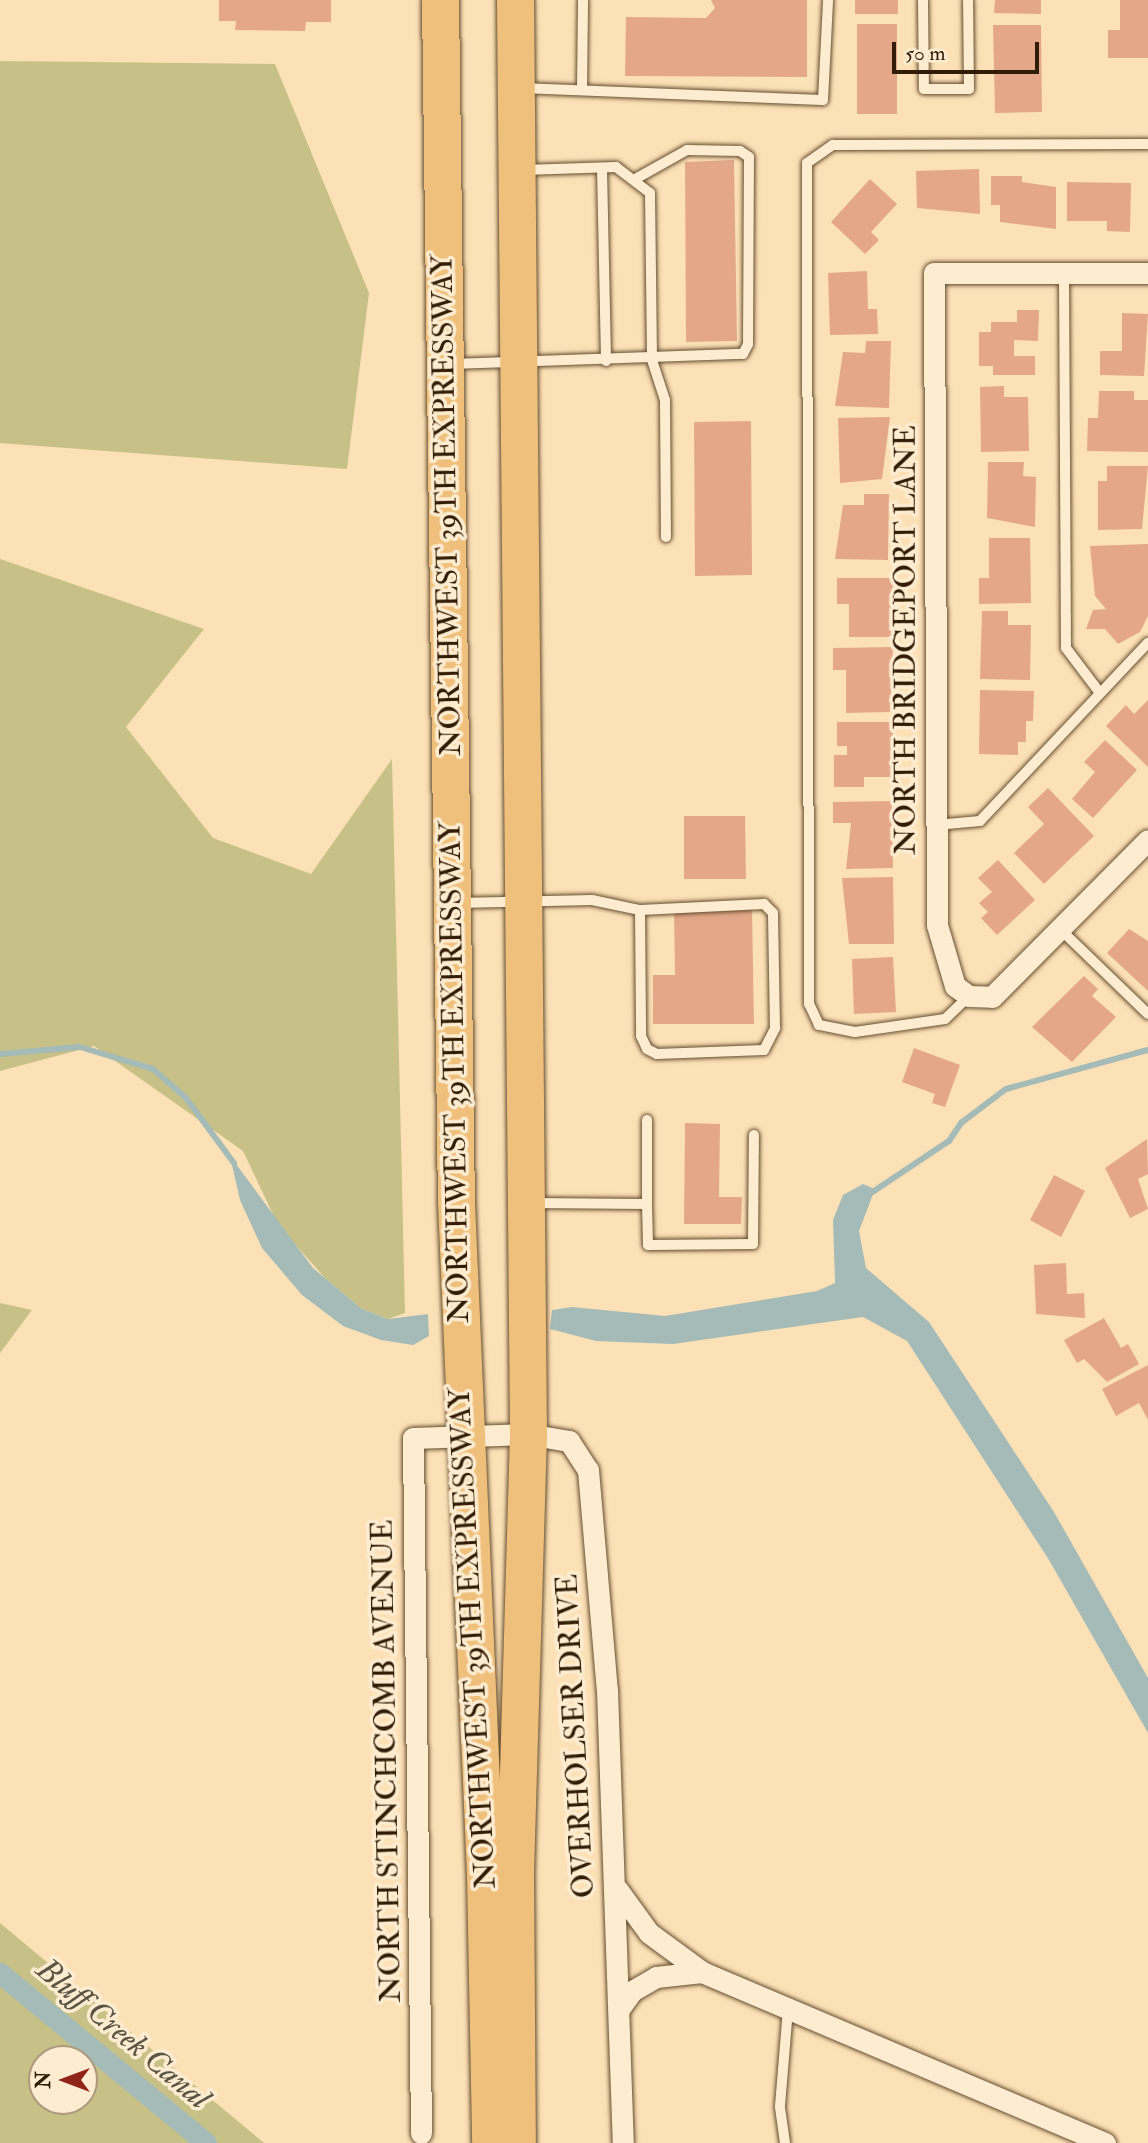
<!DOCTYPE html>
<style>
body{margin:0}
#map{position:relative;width:1148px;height:2143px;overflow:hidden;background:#fde1b6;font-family:"IM FELL Double Pica",serif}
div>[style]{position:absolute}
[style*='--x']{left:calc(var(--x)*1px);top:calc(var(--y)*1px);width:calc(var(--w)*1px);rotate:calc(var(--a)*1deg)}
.green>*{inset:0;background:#c7c188}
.water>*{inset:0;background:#a4bbb8}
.stream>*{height:6px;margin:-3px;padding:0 3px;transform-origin:3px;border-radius:3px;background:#a4bbb8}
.canal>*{height:21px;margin:-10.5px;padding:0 10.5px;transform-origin:10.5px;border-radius:10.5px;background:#a4bbb8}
.building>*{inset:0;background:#e4a889}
.roads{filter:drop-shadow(0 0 2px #644e31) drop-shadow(0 0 2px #644e31)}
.service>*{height:10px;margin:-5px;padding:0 5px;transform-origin:5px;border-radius:5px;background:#feecd0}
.minor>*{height:21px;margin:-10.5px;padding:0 10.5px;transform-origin:10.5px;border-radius:10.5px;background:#feecd0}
.trunk>*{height:37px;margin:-18.5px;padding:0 18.5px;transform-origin:18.5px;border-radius:18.5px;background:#eec07b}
span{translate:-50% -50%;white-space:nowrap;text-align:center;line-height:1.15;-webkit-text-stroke:7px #feecd0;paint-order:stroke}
.street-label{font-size:30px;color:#311d05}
.water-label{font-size:32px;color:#595444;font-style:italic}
.north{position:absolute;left:28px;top:2045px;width:70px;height:70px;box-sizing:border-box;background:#feecd0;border:2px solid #ac997f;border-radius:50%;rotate:270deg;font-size:19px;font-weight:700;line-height:28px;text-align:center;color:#311d05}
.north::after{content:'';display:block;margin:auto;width:24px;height:32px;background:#8f2418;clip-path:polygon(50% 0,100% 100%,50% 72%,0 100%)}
.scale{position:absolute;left:892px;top:42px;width:147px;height:32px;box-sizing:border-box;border:4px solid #311d05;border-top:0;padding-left:9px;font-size:21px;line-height:24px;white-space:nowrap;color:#311d05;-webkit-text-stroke:5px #feecd0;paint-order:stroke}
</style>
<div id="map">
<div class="green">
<i style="clip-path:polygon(0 61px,275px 64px,369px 293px,347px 469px,0 443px)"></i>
<i style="clip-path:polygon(0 559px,204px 629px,126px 727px,213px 838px,311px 874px,392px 759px,405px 1313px,388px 1319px,362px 1309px,326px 1279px,278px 1225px,243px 1151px,94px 1046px,0 1071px)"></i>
<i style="clip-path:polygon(0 1303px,32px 1310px,0 1353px)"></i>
<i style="clip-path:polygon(evenodd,0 1923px,264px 2143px,0 2143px,0 1923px,42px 2059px,84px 2059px,84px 2101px,42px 2101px,42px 2059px)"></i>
</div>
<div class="water">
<i style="clip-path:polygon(230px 1156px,313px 1268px,362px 1309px,388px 1319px,428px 1314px,429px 1336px,413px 1345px,381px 1340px,343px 1326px,302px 1295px,262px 1248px,240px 1200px)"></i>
<i style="clip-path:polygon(863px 1184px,875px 1189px,859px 1231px,866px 1268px,929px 1322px,1054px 1512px,1148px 1678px,1148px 1733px,1049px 1560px,907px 1341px,863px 1317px,673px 1344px,596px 1341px,550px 1329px,552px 1310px,572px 1307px,665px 1316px,817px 1291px,835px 1283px,833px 1220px,843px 1195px)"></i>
</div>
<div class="stream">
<i style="--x:0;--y:1054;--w:80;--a:-5"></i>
<i style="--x:80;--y:1047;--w:76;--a:16.8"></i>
<i style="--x:153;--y:1069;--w:44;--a:41.3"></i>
<i style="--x:186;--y:1098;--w:81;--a:53.6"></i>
<i style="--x:871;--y:1193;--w:94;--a:-33.7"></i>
<i style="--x:949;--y:1141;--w:22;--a:-56"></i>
<i style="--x:961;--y:1123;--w:56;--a:-37.1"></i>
<i style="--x:1006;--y:1089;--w:147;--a:-15.4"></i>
</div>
<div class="canal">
<i style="--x:0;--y:1973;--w:267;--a:39.5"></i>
</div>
<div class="building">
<i style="clip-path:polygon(219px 0,331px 0,331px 22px,306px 22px,305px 31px,235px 30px,236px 21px,219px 21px)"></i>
<i style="clip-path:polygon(711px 0,807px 0,807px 77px,625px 76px,626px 17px,706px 18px,715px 8px)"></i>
<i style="clip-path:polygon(855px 0,898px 0,898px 14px,855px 14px)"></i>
<i style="clip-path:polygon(995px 0,1041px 0,1041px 14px,994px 13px)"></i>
<i style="clip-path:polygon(1120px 0,1148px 0,1148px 58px,1108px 58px,1108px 30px,1120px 30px)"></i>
<i style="clip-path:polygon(857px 24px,897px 24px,897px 114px,857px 114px)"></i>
<i style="clip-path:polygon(993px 25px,1041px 25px,1042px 112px,995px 113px)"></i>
<i style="clip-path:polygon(734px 160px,737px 341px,686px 342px,685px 162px)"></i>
<i style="clip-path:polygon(979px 169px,980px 214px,917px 208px,916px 171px)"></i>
<i style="clip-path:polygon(991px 176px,1022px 176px,1022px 182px,1056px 187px,1056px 229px,1000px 222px,1000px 205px,991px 205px)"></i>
<i style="clip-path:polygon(870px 179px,897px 204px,871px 232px,879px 240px,865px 254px,831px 222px)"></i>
<i style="clip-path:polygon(1067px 182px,1131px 183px,1130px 232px,1107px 231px,1107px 221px,1067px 221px)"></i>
<i style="clip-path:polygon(867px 271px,868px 309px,877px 309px,878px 334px,830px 335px,828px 273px)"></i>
<i style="clip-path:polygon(1017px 310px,1039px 310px,1038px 341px,1014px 340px,1014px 356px,1035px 356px,1035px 375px,993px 375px,993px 366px,979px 366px,979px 332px,991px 332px,991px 322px,1017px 322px)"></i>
<i style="clip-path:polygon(1122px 313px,1148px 314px,1144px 376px,1100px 375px,1100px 351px,1122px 351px)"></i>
<i style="clip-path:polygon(866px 341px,891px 341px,889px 408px,835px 406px,843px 352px,865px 353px)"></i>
<i style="clip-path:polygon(1004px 386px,1004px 397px,1028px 397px,1029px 451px,981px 452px,980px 387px)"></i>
<i style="clip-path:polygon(1099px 391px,1134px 391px,1134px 400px,1148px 400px,1148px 452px,1087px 451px,1088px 418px,1098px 418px)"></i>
<i style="clip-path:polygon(890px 417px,882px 479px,840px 483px,838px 418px)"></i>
<i style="clip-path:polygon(751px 421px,752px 575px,695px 576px,694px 422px)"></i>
<i style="clip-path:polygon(988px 462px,1024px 462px,1023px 476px,1036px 477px,1035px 527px,987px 518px)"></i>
<i style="clip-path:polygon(1107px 466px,1148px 466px,1142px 529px,1098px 530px,1098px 481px,1107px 481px)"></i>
<i style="clip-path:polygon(864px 494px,889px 494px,888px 560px,835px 559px,843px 505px,864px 505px)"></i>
<i style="clip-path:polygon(989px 538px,1030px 538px,1031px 603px,979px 604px,979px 578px,989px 578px)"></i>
<i style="clip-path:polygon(1148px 544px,1148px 616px,1140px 632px,1118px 644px,1105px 629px,1086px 629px,1093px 610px,1106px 609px,1095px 596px,1090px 546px)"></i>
<i style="clip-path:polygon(837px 578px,893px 578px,892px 637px,849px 637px,849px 604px,837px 604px)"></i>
<i style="clip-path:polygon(982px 611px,1008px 611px,1008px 625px,1031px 625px,1030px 680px,980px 679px)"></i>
<i style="clip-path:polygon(893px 647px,890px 712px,846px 713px,846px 670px,833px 670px,833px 648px)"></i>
<i style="clip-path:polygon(980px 690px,1034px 691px,1033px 721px,1026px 721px,1026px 742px,1018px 742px,1018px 755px,979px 754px)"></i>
<i style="clip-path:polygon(1148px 700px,1148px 767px,1106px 726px,1126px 705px,1134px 714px)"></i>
<i style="clip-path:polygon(837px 722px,893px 722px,893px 777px,864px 777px,864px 787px,834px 787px,834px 755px,847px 755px,847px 746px,837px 746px)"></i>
<i style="clip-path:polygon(1105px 740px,1137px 770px,1093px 818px,1072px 799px,1095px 772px,1084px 762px)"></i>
<i style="clip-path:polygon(1048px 788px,1094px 836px,1044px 884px,1014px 853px,1044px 824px,1028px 807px)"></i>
<i style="clip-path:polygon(892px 801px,893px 868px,846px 869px,851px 823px,833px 823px,833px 802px)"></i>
<i style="clip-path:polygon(684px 816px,745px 816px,746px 879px,684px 879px)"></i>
<i style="clip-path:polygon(998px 860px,1035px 900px,997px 935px,981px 918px,988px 912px,979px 903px,992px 892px,978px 878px)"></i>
<i style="clip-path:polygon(893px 877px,894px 944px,849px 944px,842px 878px)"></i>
<i style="clip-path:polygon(752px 908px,754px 1024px,653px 1024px,653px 975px,675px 975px,674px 909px)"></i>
<i style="clip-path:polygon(1129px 929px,1148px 941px,1148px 991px,1107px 953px)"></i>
<i style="clip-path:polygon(893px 957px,896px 1012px,854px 1014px,852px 959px)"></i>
<i style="clip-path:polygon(1084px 976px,1098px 989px,1092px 996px,1116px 1017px,1072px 1062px,1032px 1027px)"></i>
<i style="clip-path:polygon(914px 1048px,960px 1065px,945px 1107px,932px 1103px,935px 1094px,902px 1082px)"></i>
<i style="clip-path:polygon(685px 1123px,720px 1124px,719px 1197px,742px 1197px,741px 1224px,684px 1224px)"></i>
<i style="clip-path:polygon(1147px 1139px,1148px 1174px,1138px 1179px,1148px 1209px,1130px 1218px,1105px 1168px)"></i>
<i style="clip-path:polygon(1054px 1175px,1085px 1191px,1061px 1237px,1030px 1220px)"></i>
<i style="clip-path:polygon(1066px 1263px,1067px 1294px,1084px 1293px,1085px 1318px,1036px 1314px,1034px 1265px)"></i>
<i style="clip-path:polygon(1104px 1318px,1121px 1348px,1128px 1344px,1139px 1364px,1107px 1382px,1084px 1359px,1077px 1363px,1064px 1340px)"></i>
<i style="clip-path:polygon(1148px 1365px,1148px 1420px,1139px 1403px,1116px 1416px,1102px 1389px)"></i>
</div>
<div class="roads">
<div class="service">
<i style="--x:923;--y:0;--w:89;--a:89.4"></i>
<i style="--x:924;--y:89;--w:45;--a:0"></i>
<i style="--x:969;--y:89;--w:89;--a:-90.6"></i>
<i style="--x:520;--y:88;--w:303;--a:2.3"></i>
<i style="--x:823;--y:100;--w:100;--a:-87.1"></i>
<i style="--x:582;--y:88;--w:88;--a:-89.3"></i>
<i style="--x:602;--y:168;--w:193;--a:88.8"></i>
<i style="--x:523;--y:170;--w:93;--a:-1.8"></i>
<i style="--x:616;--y:167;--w:43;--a:37.4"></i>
<i style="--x:650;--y:193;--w:167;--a:89.3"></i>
<i style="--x:652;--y:360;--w:42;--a:72"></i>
<i style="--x:665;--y:400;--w:137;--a:89.6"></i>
<i style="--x:1064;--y:273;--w:375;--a:89.7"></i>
<i style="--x:1066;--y:648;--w:56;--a:52.9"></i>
<i style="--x:452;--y:364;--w:291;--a:-2"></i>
<i style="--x:743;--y:354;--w:11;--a:-63"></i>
<i style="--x:748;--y:344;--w:187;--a:-89.7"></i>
<i style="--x:749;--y:157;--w:11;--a:-146"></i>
<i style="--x:740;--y:151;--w:53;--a:-178.9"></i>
<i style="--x:687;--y:150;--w:57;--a:150.8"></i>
<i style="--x:936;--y:825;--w:44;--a:-5.2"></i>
<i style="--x:980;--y:821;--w:245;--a:-46.7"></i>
<i style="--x:458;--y:903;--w:134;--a:-1.3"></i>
<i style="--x:592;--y:900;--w:49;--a:11.8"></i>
<i style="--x:640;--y:910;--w:126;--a:89.5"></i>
<i style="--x:641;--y:1036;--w:14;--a:65"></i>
<i style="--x:647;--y:1049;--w:11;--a:27"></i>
<i style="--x:657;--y:1054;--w:107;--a:-2.1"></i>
<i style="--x:764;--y:1050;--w:25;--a:-63"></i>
<i style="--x:775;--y:1028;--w:115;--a:-91"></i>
<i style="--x:773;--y:913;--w:13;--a:-135"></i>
<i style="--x:764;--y:904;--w:124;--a:177.2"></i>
<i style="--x:1063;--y:932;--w:118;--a:44"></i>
<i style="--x:969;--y:996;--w:33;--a:136"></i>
<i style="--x:945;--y:1019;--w:91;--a:171.8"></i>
<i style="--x:855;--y:1032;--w:37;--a:-169"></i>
<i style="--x:819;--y:1025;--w:23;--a:-115"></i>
<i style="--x:809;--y:1004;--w:841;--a:-90.14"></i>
<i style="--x:807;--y:163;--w:32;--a:-35"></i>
<i style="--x:833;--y:145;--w:315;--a:-0.2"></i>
<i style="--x:647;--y:1120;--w:84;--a:90"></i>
<i style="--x:532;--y:1203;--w:115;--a:0.5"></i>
<i style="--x:647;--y:1204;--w:41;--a:88.6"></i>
<i style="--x:648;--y:1245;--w:105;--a:-0.5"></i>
<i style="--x:753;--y:1244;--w:109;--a:-89.5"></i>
<i style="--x:785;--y:2143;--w:37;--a:-98"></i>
<i style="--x:780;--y:2106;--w:97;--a:-85.3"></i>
</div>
<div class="minor">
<i style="--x:1148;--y:273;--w:214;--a:180"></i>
<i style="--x:934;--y:273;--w:652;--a:89.74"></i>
<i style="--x:937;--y:925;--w:64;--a:73.6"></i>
<i style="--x:955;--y:986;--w:17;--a:36"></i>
<i style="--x:969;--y:996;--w:23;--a:2"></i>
<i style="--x:992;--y:997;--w:221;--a:-45.2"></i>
<i style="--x:617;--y:1889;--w:54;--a:54"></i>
<i style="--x:649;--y:1933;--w:66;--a:36.3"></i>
<i style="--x:702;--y:1972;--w:438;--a:23"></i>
<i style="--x:619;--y:2009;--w:22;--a:-54"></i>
<i style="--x:632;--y:1991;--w:28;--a:-30"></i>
<i style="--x:656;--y:1977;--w:46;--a:-6.2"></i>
<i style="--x:421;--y:2133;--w:695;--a:-90.66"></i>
<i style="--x:413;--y:1438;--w:115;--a:-2"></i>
<i style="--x:528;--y:1434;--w:42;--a:9.7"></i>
<i style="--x:569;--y:1441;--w:35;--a:57"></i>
<i style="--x:588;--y:1470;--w:221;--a:85.1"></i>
<i style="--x:607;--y:1690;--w:453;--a:88"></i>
</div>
<div class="trunk">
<i style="--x:440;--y:0;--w:1202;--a:89.24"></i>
<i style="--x:456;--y:1202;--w:673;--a:87.53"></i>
<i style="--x:485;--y:1874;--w:269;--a:88.9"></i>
<i style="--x:515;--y:0;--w:1434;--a:89.48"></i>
<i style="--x:528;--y:1434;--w:440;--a:91.7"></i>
<i style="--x:515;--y:1874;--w:269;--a:89.6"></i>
</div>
</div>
<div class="street-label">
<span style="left:447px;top:505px;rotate:-91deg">NORTHWEST 39TH EXPRESSWAY</span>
<span style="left:906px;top:640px;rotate:-90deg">NORTH BRIDGEPORT LANE</span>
<span style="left:455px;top:1072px;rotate:-91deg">NORTHWEST 39TH EXPRESSWAY</span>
<span style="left:473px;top:1638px;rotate:-93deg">NORTHWEST 39TH EXPRESSWAY</span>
<span style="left:576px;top:1736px;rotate:-93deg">OVERHOLSER DRIVE</span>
<span style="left:387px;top:1761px;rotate:-91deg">NORTH STINCHCOMB AVENUE</span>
</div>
<div class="water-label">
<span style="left:123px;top:2034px;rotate:40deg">Bluff Creek Canal</span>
</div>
<div class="north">N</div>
<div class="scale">50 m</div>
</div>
